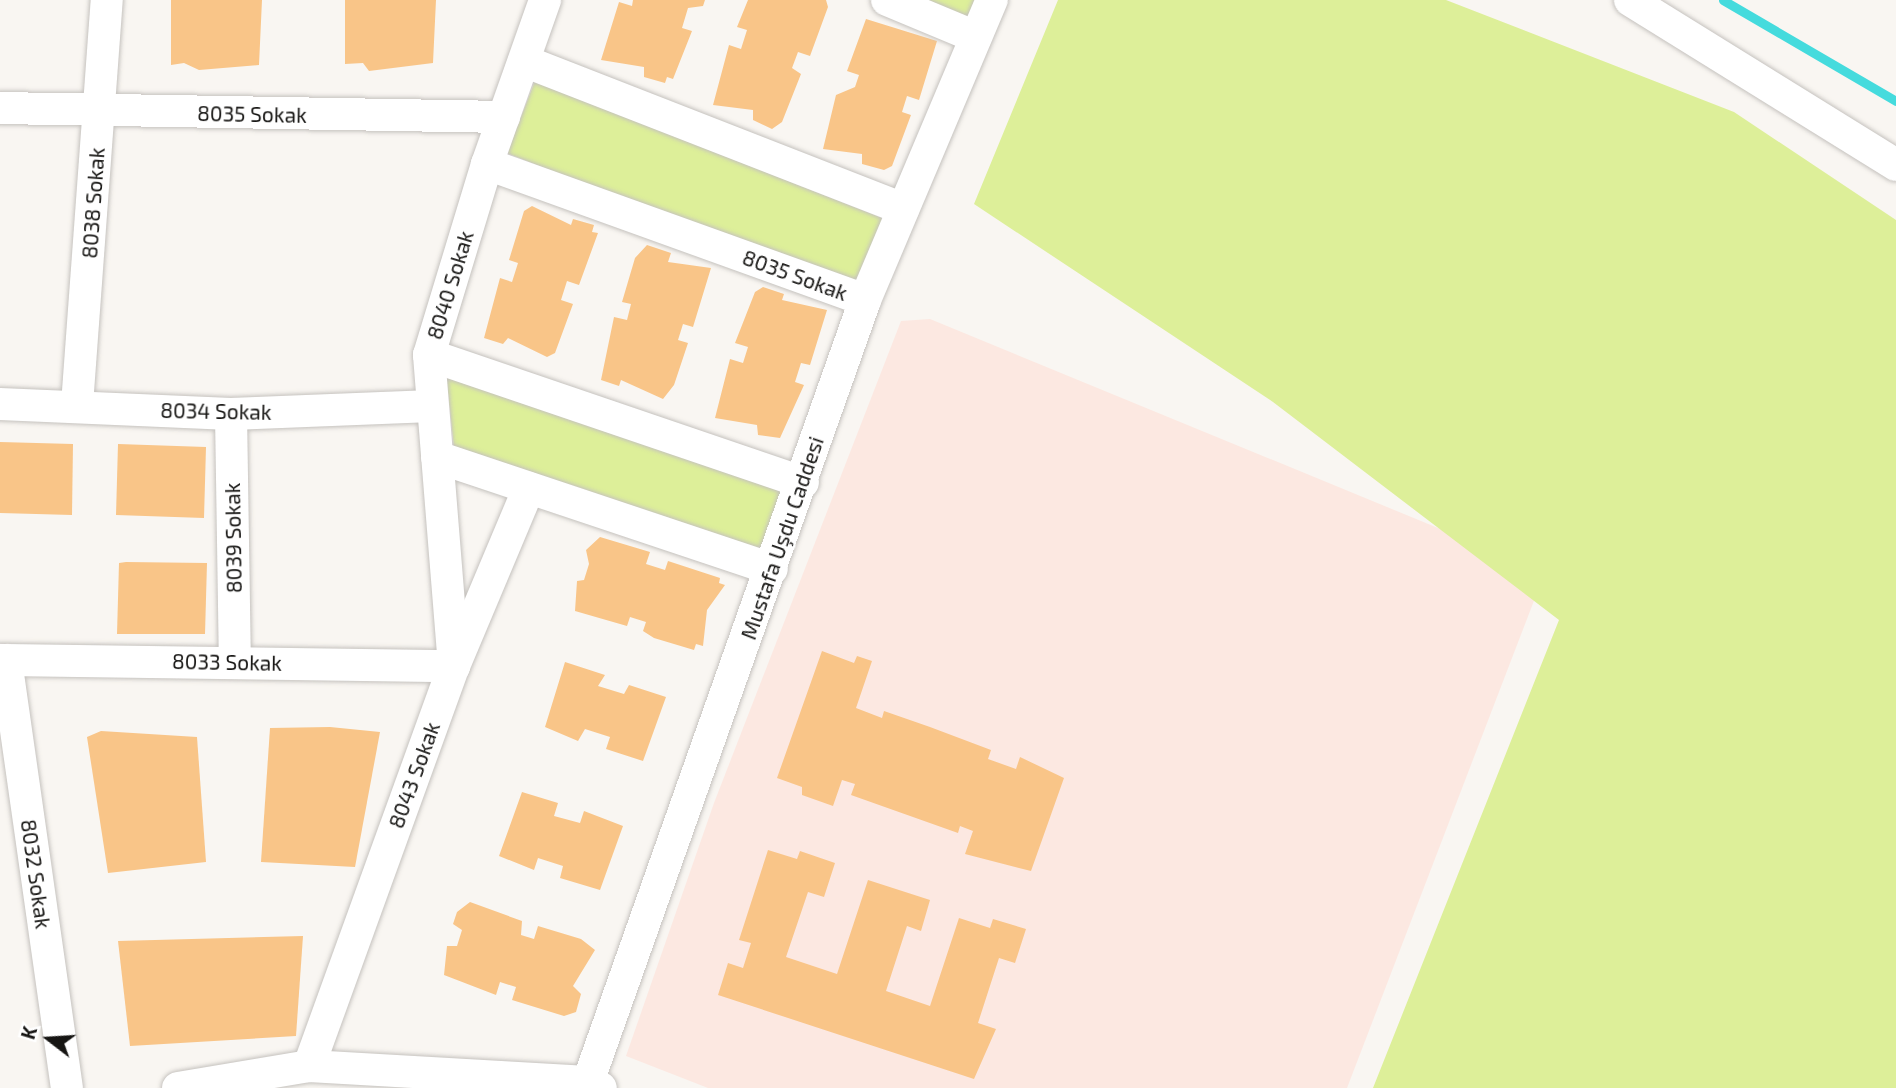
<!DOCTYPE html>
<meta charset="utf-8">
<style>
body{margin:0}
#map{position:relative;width:1896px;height:1088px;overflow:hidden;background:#f9f6f2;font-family:"Exo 2",sans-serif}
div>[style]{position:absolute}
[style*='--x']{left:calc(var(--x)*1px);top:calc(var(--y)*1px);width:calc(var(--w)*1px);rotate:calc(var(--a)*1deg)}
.education>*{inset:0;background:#fce8e1}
.green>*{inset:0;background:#ddef99}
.stream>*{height:9px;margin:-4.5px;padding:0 4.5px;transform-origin:4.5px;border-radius:4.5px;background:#45dbdd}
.building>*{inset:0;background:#f9c588}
.roads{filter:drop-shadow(0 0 2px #c5c2be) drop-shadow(0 0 2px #c5c2be)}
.minor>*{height:32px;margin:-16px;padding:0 16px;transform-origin:16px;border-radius:16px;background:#fff}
span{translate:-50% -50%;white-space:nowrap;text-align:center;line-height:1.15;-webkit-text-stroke:5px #fff;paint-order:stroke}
.street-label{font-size:21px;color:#161513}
.north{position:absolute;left:14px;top:1004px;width:70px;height:70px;-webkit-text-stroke:5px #fff;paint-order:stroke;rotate:287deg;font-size:19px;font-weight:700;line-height:28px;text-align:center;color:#161513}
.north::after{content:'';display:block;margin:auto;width:24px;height:32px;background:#161513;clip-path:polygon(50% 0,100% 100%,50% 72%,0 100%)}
</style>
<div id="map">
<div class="education">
<i style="clip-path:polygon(930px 319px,1545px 572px,1347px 1088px,708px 1088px,626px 1056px,714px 803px,901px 321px)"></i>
</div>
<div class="green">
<i style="clip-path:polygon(922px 0,978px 0,968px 20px)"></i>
<i style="clip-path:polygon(1058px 0,1446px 0,1734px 112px,1896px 220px,1896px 1088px,1373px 1088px,1559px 620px,1273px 402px,974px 204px)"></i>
<i style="clip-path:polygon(535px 81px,887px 220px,858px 293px,507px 153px)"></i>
<i style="clip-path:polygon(446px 374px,785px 491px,763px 554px,454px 447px)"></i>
</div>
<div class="stream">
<i style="--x:1723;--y:0;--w:200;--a:30.3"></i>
</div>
<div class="building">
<i style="clip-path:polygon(171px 0,262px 0,259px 65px,199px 70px,184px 63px,171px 65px)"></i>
<i style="clip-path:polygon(345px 0,436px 0,433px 63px,369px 71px,363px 63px,345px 64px)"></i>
<i style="clip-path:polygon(633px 0,705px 0,703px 6px,688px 8px,682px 28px,692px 31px,673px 79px,667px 77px,665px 83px,644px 77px,644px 67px,601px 60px,619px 2px,632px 6px)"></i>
<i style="clip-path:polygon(748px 0,826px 0,828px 7px,810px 56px,798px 52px,792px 68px,801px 74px,782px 122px,772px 129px,753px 120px,753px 110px,713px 105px,729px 45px,741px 49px,747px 30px,737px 27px)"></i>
<i style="clip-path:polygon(866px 19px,937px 41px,919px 100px,907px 96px,902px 112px,911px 115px,892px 166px,884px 170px,862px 164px,862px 154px,823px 149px,836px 95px,855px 87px,859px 75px,847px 71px)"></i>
<i style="clip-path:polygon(532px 206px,571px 225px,573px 219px,594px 225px,592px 232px,598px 233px,579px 285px,567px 281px,561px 300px,573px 304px,555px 353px,547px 357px,508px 338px,503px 344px,484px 338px,500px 278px,512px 282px,518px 263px,509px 260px,524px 211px)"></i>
<i style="clip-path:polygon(647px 245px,671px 253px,668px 262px,711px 268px,693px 327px,683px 324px,678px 340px,688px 343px,674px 385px,663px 399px,621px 380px,619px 386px,601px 380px,614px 317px,627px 320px,631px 304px,622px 302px,635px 258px)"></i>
<i style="clip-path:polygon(763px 287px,784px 294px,782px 300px,827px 310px,810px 365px,801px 363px,795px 382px,804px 385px,780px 438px,758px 435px,757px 425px,715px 418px,730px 359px,743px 363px,748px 347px,735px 343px,755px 292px)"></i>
<i style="clip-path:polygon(0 442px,73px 444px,72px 515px,0 513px)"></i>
<i style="clip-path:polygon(118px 444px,206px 447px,204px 518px,116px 515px)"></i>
<i style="clip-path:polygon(600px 537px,650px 552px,646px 564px,665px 570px,668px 561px,720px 578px,719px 583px,725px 585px,707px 610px,703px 646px,696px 644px,694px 650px,654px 638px,643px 631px,646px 622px,630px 617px,627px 626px,575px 611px,577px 581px,584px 580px,589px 564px,586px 550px)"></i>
<i style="clip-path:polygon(126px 562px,207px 563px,205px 634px,117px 634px,119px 563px)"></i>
<i style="clip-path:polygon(822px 651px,854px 663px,857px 656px,872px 661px,856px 708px,882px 718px,884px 711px,930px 727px,991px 750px,988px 759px,1016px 769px,1020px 757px,1064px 778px,1031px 871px,965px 854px,973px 831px,960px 826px,958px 833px,851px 795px,855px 784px,842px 780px,833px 806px,802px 795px,802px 787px,777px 778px)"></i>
<i style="clip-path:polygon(565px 662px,605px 675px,598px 686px,624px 694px,629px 685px,666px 697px,643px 761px,606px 749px,610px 737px,585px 729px,578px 741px,545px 727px)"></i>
<i style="clip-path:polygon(330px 727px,380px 732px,355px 867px,261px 862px,270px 728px)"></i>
<i style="clip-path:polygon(101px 731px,197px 737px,206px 862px,108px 873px,87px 737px)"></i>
<i style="clip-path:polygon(522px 792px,558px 803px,554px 816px,580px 823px,584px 811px,623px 826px,600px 890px,560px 878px,563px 866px,538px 858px,534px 870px,499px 856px)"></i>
<i style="clip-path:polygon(768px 850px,797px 859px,800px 851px,835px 863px,824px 897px,808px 892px,786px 957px,837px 974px,868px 880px,930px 900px,921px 931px,907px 926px,886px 991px,930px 1006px,959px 918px,990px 928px,993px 919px,1026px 929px,1015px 963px,999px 958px,978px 1023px,996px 1029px,974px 1079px,718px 995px,728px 963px,743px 968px,751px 943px,739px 940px)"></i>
<i style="clip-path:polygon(470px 902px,522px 921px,521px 935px,534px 939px,538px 926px,581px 939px,595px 950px,573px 986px,581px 994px,576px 1012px,564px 1016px,512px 1000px,516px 987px,500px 982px,496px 995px,444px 975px,447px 946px,457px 946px,462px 930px,453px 924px,457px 912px)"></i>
<i style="clip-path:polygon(303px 936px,296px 1036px,130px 1046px,118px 941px)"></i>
</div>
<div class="roads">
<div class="minor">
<i style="--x:887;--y:0;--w:96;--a:22.6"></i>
<i style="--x:1630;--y:0;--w:313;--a:31.8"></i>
<i style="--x:524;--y:61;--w:407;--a:21.3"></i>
<i style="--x:0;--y:108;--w:504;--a:1.02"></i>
<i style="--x:487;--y:164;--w:402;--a:19.8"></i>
<i style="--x:429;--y:355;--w:395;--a:18.8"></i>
<i style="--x:0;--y:404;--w:231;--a:2.5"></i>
<i style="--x:231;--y:414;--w:201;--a:-2.3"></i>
<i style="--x:77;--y:405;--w:406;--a:-85.8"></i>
<i style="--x:231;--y:414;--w:248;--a:89.1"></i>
<i style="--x:437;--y:457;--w:353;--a:18.5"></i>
<i style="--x:0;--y:660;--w:454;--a:0.8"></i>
<i style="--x:6;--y:660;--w:432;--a:81.9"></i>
<i style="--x:454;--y:666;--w:312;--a:-94.6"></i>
<i style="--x:429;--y:355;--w:200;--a:-73.1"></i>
<i style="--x:487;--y:164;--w:174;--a:-70.5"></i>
<i style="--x:309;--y:1066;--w:425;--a:-70.1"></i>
<i style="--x:454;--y:666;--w:193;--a:-67.2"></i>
<i style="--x:588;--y:1082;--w:830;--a:-70.49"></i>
<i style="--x:865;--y:300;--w:326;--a:-67.1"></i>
<i style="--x:178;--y:1088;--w:133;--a:-9.5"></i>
<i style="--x:309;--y:1066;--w:279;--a:3.3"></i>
<i style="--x:588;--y:1082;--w:14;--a:25"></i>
</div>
</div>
<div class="street-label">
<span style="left:252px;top:114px;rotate:1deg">8035 Sokak</span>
<span style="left:93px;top:203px;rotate:-86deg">8038 Sokak</span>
<span style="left:795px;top:275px;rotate:20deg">8035 Sokak</span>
<span style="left:450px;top:285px;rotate:-73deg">8040 Sokak</span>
<span style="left:216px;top:411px;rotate:1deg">8034 Sokak</span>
<span style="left:233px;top:538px;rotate:-91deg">8039 Sokak</span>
<span style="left:782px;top:538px;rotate:-71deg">Mustafa Uşdu Caddesi</span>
<span style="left:227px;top:662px;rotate:1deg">8033 Sokak</span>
<span style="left:414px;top:775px;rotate:-70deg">8043 Sokak</span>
<span style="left:36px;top:874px;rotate:82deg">8032 Sokak</span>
</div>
<div class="north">K</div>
</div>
